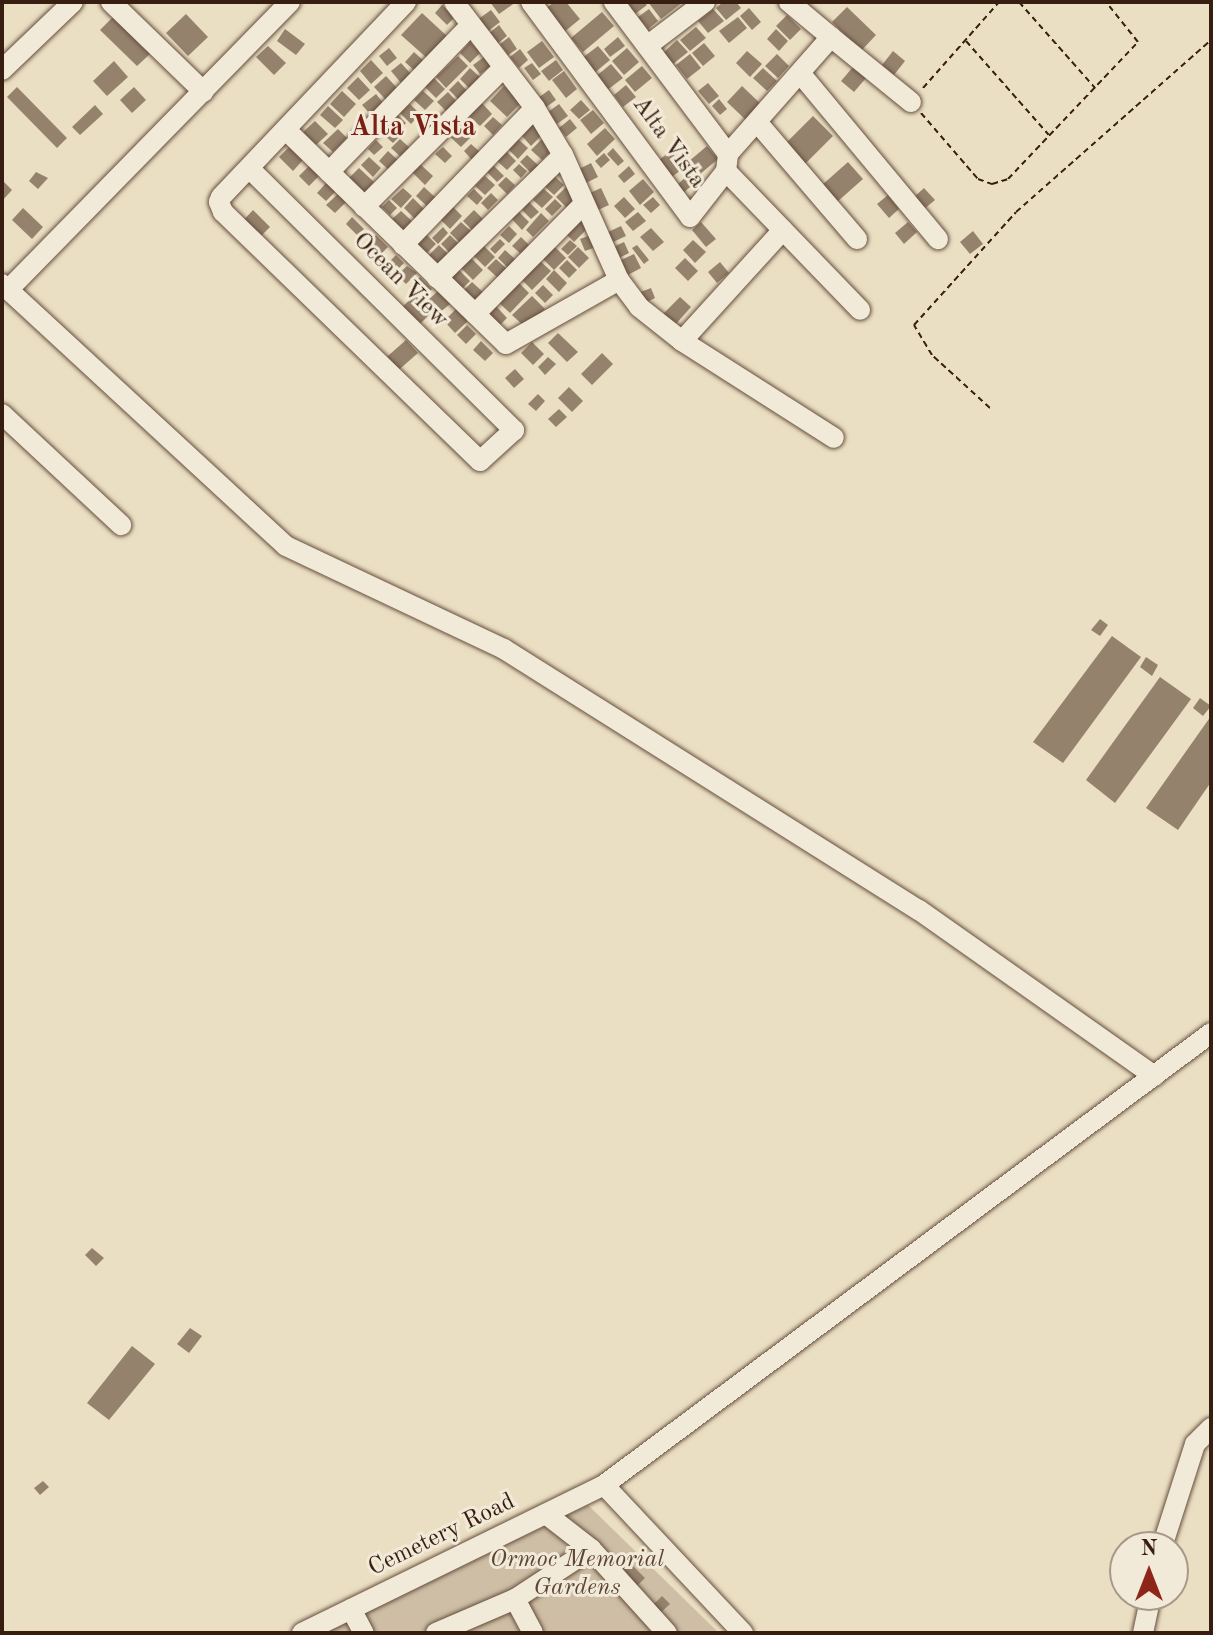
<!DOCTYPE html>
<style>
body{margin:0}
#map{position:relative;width:1213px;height:1635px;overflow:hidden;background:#ebdfc3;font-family:"Old Standard TT",serif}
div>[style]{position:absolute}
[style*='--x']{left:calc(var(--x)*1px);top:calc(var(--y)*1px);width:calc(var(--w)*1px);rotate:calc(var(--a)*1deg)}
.green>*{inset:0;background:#cdbea5}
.building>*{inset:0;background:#95826d}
.path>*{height:2px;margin-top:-1px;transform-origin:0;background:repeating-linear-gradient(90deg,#381e10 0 6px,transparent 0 10px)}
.roads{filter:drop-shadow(0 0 2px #654e3d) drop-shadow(0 0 2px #654e3d)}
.minor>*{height:20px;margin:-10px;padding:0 10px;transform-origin:10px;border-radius:10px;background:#f2ead8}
span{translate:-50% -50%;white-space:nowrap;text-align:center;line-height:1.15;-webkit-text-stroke:6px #f2ead8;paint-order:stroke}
.street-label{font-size:24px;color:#381e10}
.park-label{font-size:24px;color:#5d4635;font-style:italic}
.quarter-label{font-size:28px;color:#7a1f14;font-weight:700}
.frame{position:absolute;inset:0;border:4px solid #381e10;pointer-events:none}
.north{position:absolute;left:1109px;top:1531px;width:80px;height:80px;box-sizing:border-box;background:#f2ead8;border:2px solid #a89888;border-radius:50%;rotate:0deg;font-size:22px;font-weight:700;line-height:32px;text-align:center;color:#381e10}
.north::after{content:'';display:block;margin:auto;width:28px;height:36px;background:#8f2418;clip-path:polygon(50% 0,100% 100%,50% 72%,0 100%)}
</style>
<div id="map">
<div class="green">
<i style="clip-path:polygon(588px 1505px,719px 1633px,323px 1633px)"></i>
</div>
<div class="building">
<i style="clip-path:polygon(490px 2px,516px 2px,499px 14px)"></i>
<i style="clip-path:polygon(554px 2px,566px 2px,580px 19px,563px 33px,544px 10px)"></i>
<i style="clip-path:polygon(627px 2px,644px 2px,647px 5px,635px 14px)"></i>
<i style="clip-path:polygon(648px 2px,683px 2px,661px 19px)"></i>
<i style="clip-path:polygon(723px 2px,736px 2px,741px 8px,726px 20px,716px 8px)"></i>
<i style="clip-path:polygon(442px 5px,455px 17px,447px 25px,435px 13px)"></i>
<i style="clip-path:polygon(847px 7px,876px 35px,861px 51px,832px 22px)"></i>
<i style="clip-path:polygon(749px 8px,761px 22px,752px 30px,740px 16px)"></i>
<i style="clip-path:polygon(649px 9px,658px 21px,648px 29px,638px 17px)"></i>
<i style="clip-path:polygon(713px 9px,724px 21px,708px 33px,698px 21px)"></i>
<i style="clip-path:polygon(491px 10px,500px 22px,487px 32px,477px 20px)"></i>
<i style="clip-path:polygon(602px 12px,614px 26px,583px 52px,571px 38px)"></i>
<i style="clip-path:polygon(422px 13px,448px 37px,428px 59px,401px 35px)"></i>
<i style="clip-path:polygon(186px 14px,208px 37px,188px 56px,166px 33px)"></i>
<i style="clip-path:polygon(787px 15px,801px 29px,790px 40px,776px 26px)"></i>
<i style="clip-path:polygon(113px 17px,150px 54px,137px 66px,100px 30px)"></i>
<i style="clip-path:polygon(738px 17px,747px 28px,729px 43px,719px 31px)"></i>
<i style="clip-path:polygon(499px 25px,507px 36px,496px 45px,488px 34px)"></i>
<i style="clip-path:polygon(696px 27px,706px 38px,690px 51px,680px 40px)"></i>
<i style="clip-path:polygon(285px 29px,305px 44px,296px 55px,277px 41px)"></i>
<i style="clip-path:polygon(776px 29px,788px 41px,779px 51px,767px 39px)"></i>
<i style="clip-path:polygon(509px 37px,517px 49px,508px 55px,500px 44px)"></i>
<i style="clip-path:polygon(618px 37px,625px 46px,610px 57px,604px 49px)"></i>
<i style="clip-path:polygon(677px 40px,688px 52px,673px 64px,663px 53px)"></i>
<i style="clip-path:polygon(542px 41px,554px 57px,539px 68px,527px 52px)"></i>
<i style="clip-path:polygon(470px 42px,481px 52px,470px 63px,460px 53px)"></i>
<i style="clip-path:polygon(704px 43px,715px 56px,703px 66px,692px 53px)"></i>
<i style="clip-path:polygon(268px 46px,286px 63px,274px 75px,256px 57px)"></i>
<i style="clip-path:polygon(598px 46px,610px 60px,593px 74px,581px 59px)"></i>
<i style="clip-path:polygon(389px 48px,397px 58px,387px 66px,379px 56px)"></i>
<i style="clip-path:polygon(627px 48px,639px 62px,624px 75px,612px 61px)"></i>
<i style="clip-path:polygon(520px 49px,528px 60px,519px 68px,510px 57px)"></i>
<i style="clip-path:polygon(747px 51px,762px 64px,750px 77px,736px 63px)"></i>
<i style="clip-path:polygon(893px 51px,905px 61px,894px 75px,882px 65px)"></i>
<i style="clip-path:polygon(414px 52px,426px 63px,417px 73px,405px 62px)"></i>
<i style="clip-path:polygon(690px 54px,701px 68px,687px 79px,676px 65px)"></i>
<i style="clip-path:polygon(777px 54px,789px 66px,778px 78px,765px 66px)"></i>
<i style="clip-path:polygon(458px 56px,468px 66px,446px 88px,436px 77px)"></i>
<i style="clip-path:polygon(484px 57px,491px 66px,480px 74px,473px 65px)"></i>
<i style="clip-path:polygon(371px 60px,383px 73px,371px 84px,360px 71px)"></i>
<i style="clip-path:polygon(556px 60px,563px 70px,549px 81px,541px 71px)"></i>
<i style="clip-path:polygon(114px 61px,128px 77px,107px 96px,93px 81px)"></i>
<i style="clip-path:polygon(401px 63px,411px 74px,401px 83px,391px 71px)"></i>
<i style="clip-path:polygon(532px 63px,541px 74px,533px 80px,524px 68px)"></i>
<i style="clip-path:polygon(611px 64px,623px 78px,606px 91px,595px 77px)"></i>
<i style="clip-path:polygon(642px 66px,652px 78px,635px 92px,625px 80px)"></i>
<i style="clip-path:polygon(853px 67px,866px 78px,854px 92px,841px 81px)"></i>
<i style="clip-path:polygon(470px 68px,482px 79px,471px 90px,460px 79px)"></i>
<i style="clip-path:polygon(763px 68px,777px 81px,767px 91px,753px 78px)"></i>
<i style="clip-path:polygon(564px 71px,577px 89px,566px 98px,552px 80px)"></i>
<i style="clip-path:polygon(386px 76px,398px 89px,386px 100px,374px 87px)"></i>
<i style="clip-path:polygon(358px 77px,370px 90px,359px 100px,347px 88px)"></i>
<i style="clip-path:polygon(434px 78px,445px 89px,436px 98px,425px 87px)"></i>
<i style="clip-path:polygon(458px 81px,468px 92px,459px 100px,449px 90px)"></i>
<i style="clip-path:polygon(708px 83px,719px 96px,709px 104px,698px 91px)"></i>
<i style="clip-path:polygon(626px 85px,636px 97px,623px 107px,614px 95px)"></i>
<i style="clip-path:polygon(504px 86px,521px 103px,507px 117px,490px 101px)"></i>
<i style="clip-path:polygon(742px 86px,764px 107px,749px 123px,727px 102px)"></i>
<i style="clip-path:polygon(17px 87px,67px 138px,57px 148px,7px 97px)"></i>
<i style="clip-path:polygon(134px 87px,146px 100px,132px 113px,120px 100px)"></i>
<i style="clip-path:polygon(549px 90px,556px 100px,545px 108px,538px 98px)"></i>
<i style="clip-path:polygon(342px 91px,356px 104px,344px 117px,330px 104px)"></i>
<i style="clip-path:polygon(423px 91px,434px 101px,425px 110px,414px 100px)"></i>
<i style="clip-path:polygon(448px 92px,457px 102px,447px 112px,437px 102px)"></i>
<i style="clip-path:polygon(376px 94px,384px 104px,371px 115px,362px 105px)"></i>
<i style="clip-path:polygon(719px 99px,727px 109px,720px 115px,712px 106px)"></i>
<i style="clip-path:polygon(581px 100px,590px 110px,579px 119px,570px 110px)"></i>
<i style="clip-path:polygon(482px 103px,492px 114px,480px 126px,469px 116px)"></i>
<i style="clip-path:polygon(410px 104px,420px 114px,411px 124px,400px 113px)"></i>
<i style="clip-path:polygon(559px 104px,568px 116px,557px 124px,548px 112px)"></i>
<i style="clip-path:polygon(95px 105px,103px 114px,80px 135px,72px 127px)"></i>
<i style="clip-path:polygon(328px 106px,343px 120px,335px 128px,320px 115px)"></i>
<i style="clip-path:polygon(593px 110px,604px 123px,591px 134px,580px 120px)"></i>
<i style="clip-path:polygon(397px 114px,406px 123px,398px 131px,389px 122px)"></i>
<i style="clip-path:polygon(813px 116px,833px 136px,803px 166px,783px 146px)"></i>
<i style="clip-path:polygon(425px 117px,433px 125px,424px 134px,416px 125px)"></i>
<i style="clip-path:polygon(493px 117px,502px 125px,493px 135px,484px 126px)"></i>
<i style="clip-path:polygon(570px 119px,577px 128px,566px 137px,559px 128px)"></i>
<i style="clip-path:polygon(315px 121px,328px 134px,316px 145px,303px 132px)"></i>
<i style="clip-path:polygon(457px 125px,470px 138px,461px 147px,448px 135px)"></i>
<i style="clip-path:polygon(532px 125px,542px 135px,531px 146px,522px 136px)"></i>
<i style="clip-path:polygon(393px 128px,400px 136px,393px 143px,385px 136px)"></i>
<i style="clip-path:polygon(605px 128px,615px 139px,597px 156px,587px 144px)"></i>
<i style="clip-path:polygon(338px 129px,347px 138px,333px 152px,323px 143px)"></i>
<i style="clip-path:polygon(400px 139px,410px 148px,401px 157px,391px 148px)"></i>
<i style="clip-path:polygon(518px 139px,528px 148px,518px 159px,508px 149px)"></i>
<i style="clip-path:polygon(542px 139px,553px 149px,542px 160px,531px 150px)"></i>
<i style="clip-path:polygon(376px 140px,383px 147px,374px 155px,368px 149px)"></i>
<i style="clip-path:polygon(471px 144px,480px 152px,472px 160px,464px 151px)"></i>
<i style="clip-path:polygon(707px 146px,718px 159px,699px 175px,688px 162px)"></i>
<i style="clip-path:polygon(289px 147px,303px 160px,293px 171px,279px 157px)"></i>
<i style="clip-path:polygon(443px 147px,452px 156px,445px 163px,435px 154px)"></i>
<i style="clip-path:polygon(613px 148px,624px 161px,618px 166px,607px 154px)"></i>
<i style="clip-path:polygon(388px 151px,400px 162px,390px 171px,379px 161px)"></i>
<i style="clip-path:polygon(671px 151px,684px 168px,669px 179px,656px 162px)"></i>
<i style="clip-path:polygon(507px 152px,516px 161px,507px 170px,497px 161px)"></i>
<i style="clip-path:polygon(604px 153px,610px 160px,601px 168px,595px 161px)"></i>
<i style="clip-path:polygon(527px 155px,539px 166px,531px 173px,520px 162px)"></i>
<i style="clip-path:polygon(369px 157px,381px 168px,373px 177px,361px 165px)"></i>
<i style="clip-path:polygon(848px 162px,863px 179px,837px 202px,822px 185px)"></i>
<i style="clip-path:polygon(591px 163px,598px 177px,584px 184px,577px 170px)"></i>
<i style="clip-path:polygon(420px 164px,433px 176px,425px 185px,412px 172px)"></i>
<i style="clip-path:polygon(519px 164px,527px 171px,521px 178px,513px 170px)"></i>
<i style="clip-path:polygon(309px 166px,319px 176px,309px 186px,299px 176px)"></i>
<i style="clip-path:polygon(494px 166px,504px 176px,497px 182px,487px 172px)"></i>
<i style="clip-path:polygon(629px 166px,635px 174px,624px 183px,618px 176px)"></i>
<i style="clip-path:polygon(359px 168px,374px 182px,363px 194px,348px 179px)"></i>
<i style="clip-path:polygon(36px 172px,48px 178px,38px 189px,29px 181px)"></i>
<i style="clip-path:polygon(691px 172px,698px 180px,682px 194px,675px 187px)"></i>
<i style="clip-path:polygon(552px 174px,564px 185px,554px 195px,542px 184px)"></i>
<i style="clip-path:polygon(485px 176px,495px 185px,485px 195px,475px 186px)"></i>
<i style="clip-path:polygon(506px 177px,515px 185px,507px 194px,498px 185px)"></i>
<i style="clip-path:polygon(643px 179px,654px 192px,640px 205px,629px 191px)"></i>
<i style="clip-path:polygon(2px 180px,12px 190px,2px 201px)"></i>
<i style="clip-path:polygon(327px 182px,336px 191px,326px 201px,317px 193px)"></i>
<i style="clip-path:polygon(424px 187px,437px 199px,429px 208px,416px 196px)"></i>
<i style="clip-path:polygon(566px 187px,577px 198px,567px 208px,556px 197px)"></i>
<i style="clip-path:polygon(403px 188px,412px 196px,401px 208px,391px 199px)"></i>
<i style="clip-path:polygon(601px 188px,609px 205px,598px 210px,590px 193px)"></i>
<i style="clip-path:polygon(924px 188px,935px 200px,923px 210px,913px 198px)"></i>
<i style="clip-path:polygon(474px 189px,483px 198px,477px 205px,467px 196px)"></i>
<i style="clip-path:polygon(544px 189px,553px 197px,542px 208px,533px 200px)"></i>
<i style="clip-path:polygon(339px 193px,347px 201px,335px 213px,326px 205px)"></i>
<i style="clip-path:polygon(491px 193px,498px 200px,488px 210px,481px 203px)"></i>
<i style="clip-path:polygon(888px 195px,899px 209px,889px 218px,877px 204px)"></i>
<i style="clip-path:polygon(624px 197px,635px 209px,625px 218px,614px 206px)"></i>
<i style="clip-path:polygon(653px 197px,660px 205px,651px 213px,643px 205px)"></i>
<i style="clip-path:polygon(413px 198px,426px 211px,416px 220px,404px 208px)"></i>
<i style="clip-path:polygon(555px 199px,562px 206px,552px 216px,545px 209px)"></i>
<i style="clip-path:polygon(389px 200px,397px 208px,390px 215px,382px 207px)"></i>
<i style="clip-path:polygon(529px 202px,539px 212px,531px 219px,522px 210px)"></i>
<i style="clip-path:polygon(450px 204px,462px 216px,450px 229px,438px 217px)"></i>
<i style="clip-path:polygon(23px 208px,43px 227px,32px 239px,12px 220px)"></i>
<i style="clip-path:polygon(253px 210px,270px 227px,257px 240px,240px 224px)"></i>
<i style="clip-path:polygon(474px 210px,484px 220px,473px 231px,463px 221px)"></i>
<i style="clip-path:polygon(401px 211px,414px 223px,405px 232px,392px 219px)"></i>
<i style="clip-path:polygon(518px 211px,529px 222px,522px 230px,511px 218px)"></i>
<i style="clip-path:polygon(638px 212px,646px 221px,633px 231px,625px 222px)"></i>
<i style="clip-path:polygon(541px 213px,549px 221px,533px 237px,526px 230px)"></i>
<i style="clip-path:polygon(352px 217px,364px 229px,357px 235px,346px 224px)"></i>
<i style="clip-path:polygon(579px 220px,588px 228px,574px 242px,566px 234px)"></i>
<i style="clip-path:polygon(461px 222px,472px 232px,460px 243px,450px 233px)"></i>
<i style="clip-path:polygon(701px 222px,716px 239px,706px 247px,692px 230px)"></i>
<i style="clip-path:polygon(908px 222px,917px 232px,904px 244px,895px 233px)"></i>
<i style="clip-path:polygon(509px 226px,517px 234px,509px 243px,500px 235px)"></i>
<i style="clip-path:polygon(621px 226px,626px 236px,611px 243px,606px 233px)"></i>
<i style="clip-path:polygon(443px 227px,448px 233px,438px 244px,432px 238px)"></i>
<i style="clip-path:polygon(651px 228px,664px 242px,653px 251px,640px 237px)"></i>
<i style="clip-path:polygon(973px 231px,983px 244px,970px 254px,960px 242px)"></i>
<i style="clip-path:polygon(376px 235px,388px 247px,381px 254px,368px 242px)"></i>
<i style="clip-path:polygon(427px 235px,436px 244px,425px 255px,416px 246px)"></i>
<i style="clip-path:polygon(450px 235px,460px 245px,451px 254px,441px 244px)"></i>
<i style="clip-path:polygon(591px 235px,596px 247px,585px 251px,580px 239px)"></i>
<i style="clip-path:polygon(521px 237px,530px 246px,522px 255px,512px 246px)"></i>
<i style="clip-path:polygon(500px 239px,505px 244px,495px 254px,490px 249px)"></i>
<i style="clip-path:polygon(570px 240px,577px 246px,568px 255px,561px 249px)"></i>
<i style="clip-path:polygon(693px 240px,706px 252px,695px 263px,683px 250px)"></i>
<i style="clip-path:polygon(624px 242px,629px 253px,619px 258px,613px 247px)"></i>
<i style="clip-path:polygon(439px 245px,451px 257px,438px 271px,425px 259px)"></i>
<i style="clip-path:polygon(483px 245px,495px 257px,485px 267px,473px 255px)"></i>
<i style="clip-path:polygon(637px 245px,649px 260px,644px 264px,632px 248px)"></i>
<i style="clip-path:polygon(554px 246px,566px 258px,554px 270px,542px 258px)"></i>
<i style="clip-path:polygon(578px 247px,589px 258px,579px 268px,568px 257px)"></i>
<i style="clip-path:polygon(505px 250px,516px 260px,508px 268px,498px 258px)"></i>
<i style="clip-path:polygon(634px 254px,641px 268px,626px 276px,619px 261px)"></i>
<i style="clip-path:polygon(396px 255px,404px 263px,396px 271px,388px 263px)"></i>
<i style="clip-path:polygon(470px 257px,483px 270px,473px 280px,460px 267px)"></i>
<i style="clip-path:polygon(685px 258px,698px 271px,688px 281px,675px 268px)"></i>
<i style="clip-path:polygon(496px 259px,507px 269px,498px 278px,487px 268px)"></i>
<i style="clip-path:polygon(539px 260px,551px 271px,532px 290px,521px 279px)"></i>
<i style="clip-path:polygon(567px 260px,577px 270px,569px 278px,559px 268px)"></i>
<i style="clip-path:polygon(720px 262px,729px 273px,717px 283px,708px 272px)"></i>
<i style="clip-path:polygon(407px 266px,417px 273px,406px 284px,397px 275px)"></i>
<i style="clip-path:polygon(459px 270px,470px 281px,460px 291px,449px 280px)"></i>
<i style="clip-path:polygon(554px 270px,567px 283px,559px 292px,546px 279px)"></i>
<i style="clip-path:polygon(420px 277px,432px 289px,422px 299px,410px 287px)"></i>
<i style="clip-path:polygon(517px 281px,529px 293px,510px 313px,497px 301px)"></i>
<i style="clip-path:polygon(472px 282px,485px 294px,475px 304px,462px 292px)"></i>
<i style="clip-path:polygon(543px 285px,553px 295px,545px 303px,535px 293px)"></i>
<i style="clip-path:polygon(651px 288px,655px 298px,643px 304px,638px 293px)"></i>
<i style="clip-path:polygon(438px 291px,450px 304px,438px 314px,427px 301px)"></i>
<i style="clip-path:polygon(415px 295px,432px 312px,419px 325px,401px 308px)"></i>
<i style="clip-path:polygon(532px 296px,545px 309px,526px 328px,512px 315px)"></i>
<i style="clip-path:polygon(680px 297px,691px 307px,675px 325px,663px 314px)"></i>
<i style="clip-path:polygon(495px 305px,507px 318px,496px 329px,484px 316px)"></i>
<i style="clip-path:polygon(456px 309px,468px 321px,455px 333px,444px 321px)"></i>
<i style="clip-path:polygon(467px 325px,476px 334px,466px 344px,457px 335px)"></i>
<i style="clip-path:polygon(558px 333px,578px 352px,567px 362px,548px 343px)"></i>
<i style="clip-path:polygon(406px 340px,418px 353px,393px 375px,381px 362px)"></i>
<i style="clip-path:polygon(481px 341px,493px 353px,485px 361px,473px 350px)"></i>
<i style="clip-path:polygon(532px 342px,544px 354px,533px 365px,521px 353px)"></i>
<i style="clip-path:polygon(602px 353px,613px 364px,592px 385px,581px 374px)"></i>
<i style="clip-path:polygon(548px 357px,556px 364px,545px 375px,538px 367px)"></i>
<i style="clip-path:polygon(515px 369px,524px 379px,514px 388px,505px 378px)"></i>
<i style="clip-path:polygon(569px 387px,583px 401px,572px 412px,558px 398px)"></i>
<i style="clip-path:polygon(538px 394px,545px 401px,536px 411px,528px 404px)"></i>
<i style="clip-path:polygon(559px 409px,567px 417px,556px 427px,548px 419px)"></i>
<i style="clip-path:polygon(1100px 619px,1108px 625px,1100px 636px,1091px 630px)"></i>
<i style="clip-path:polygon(1112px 636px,1141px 657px,1063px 763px,1033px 742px)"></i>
<i style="clip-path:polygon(1146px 657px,1158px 665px,1152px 676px,1140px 667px)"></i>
<i style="clip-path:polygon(1160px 677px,1191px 699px,1115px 803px,1086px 780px)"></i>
<i style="clip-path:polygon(1200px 698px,1211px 706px,1203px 716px,1193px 708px)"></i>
<i style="clip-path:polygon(1211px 716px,1211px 782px,1178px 830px,1146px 808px)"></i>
<i style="clip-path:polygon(92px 1248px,104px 1258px,96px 1266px,85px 1255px)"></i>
<i style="clip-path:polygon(190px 1328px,202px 1336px,189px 1353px,177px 1344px)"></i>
<i style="clip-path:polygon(132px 1346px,155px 1364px,109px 1420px,87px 1403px)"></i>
<i style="clip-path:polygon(43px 1481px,49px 1487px,40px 1495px,34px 1488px)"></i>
<i style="clip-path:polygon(624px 1557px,645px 1578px,635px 1588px,614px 1567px)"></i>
<i style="clip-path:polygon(662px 1596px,670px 1604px,658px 1615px,651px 1607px)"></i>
</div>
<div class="path">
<i style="--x:1019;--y:2;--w:115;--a:48.5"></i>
<i style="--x:966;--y:41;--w:125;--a:48.6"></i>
<i style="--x:923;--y:88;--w:115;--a:-48.5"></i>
<i style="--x:921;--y:113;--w:87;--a:49.2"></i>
<i style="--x:978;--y:179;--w:15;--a:20"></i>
<i style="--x:992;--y:184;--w:17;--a:-17"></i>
<i style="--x:1008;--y:179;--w:189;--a:-46.5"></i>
<i style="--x:1138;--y:42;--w:51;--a:-128.7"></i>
<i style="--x:990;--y:408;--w:79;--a:-137.6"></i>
<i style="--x:932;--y:355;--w:35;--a:-121"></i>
<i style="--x:914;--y:325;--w:152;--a:-47.9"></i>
<i style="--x:1016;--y:212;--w:260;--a:-41.4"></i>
</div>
<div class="roads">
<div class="minor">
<i style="--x:111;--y:2;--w:129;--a:44.1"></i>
<i style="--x:531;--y:2;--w:267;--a:53.5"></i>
<i style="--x:690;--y:217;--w:58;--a:-52"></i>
<i style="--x:726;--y:171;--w:17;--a:-83"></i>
<i style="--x:728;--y:154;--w:190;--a:-126.9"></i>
<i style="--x:831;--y:37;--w:103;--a:39.1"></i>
<i style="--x:647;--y:46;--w:73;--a:-37.2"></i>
<i style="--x:2;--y:70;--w:98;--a:-43.8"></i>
<i style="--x:800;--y:73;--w:216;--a:50.3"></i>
<i style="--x:757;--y:122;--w:154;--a:49.5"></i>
<i style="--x:287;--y:131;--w:305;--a:44.2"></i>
<i style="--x:506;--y:344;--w:130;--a:-29.5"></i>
<i style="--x:619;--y:280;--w:137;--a:-114.1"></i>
<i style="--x:563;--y:155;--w:55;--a:-120.8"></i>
<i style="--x:535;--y:108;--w:133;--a:-127.4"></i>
<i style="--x:728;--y:154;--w:156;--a:-48.6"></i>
<i style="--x:831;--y:37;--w:55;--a:-140.2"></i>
<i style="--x:249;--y:168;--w:373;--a:44.7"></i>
<i style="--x:514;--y:430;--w:46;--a:137.6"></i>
<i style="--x:480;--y:461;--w:358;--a:-135.9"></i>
<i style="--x:223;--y:212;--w:11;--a:-112"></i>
<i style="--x:219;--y:202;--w:5;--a:-68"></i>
<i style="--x:221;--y:197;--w:269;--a:-46.5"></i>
<i style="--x:726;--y:171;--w:193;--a:46"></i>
<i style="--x:329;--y:172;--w:204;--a:-46"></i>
<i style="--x:364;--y:207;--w:195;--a:-45"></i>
<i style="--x:403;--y:245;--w:190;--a:-46.1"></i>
<i style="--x:437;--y:278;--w:176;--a:-44.3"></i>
<i style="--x:619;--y:280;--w:34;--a:53"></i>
<i style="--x:639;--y:307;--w:55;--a:38.3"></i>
<i style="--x:682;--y:341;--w:180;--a:32.5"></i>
<i style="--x:2;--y:284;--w:386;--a:42.7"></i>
<i style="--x:286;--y:546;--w:241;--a:25.3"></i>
<i style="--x:504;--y:649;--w:490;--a:32.2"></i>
<i style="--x:919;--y:910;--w:288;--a:35.2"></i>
<i style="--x:8;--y:290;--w:403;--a:-45.6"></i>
<i style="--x:475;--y:314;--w:155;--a:-45.3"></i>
<i style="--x:682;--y:341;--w:150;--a:-47.7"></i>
<i style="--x:2;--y:414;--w:163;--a:43"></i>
<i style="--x:604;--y:1485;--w:203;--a:46.8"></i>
<i style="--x:546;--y:1514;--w:57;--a:37.9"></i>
<i style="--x:591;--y:1549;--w:113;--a:47.9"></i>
<i style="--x:1162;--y:1547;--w:108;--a:-72.2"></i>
<i style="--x:1195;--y:1444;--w:23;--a:-45"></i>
<i style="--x:515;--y:1599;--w:38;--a:62"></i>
<i style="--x:351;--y:1609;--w:27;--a:62"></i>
<i style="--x:302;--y:1633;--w:336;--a:-26.1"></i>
<i style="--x:604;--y:1485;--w:757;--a:-36.67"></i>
<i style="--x:436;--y:1633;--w:86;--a:-23.3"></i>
<i style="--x:515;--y:1599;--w:91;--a:-33.3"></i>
<i style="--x:1143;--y:1633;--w:39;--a:-78"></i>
</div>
</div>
<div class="street-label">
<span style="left:668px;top:143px;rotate:54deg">Alta Vista</span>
<span style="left:400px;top:281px;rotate:45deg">Ocean View</span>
<span style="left:442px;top:1536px;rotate:-26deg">Cemetery Road</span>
</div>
<div class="park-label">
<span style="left:577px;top:1575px">Ormoc Memorial<br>Gardens</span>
</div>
<div class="quarter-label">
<span style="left:413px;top:128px">Alta Vista</span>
</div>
<div class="frame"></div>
<div class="north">N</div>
</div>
